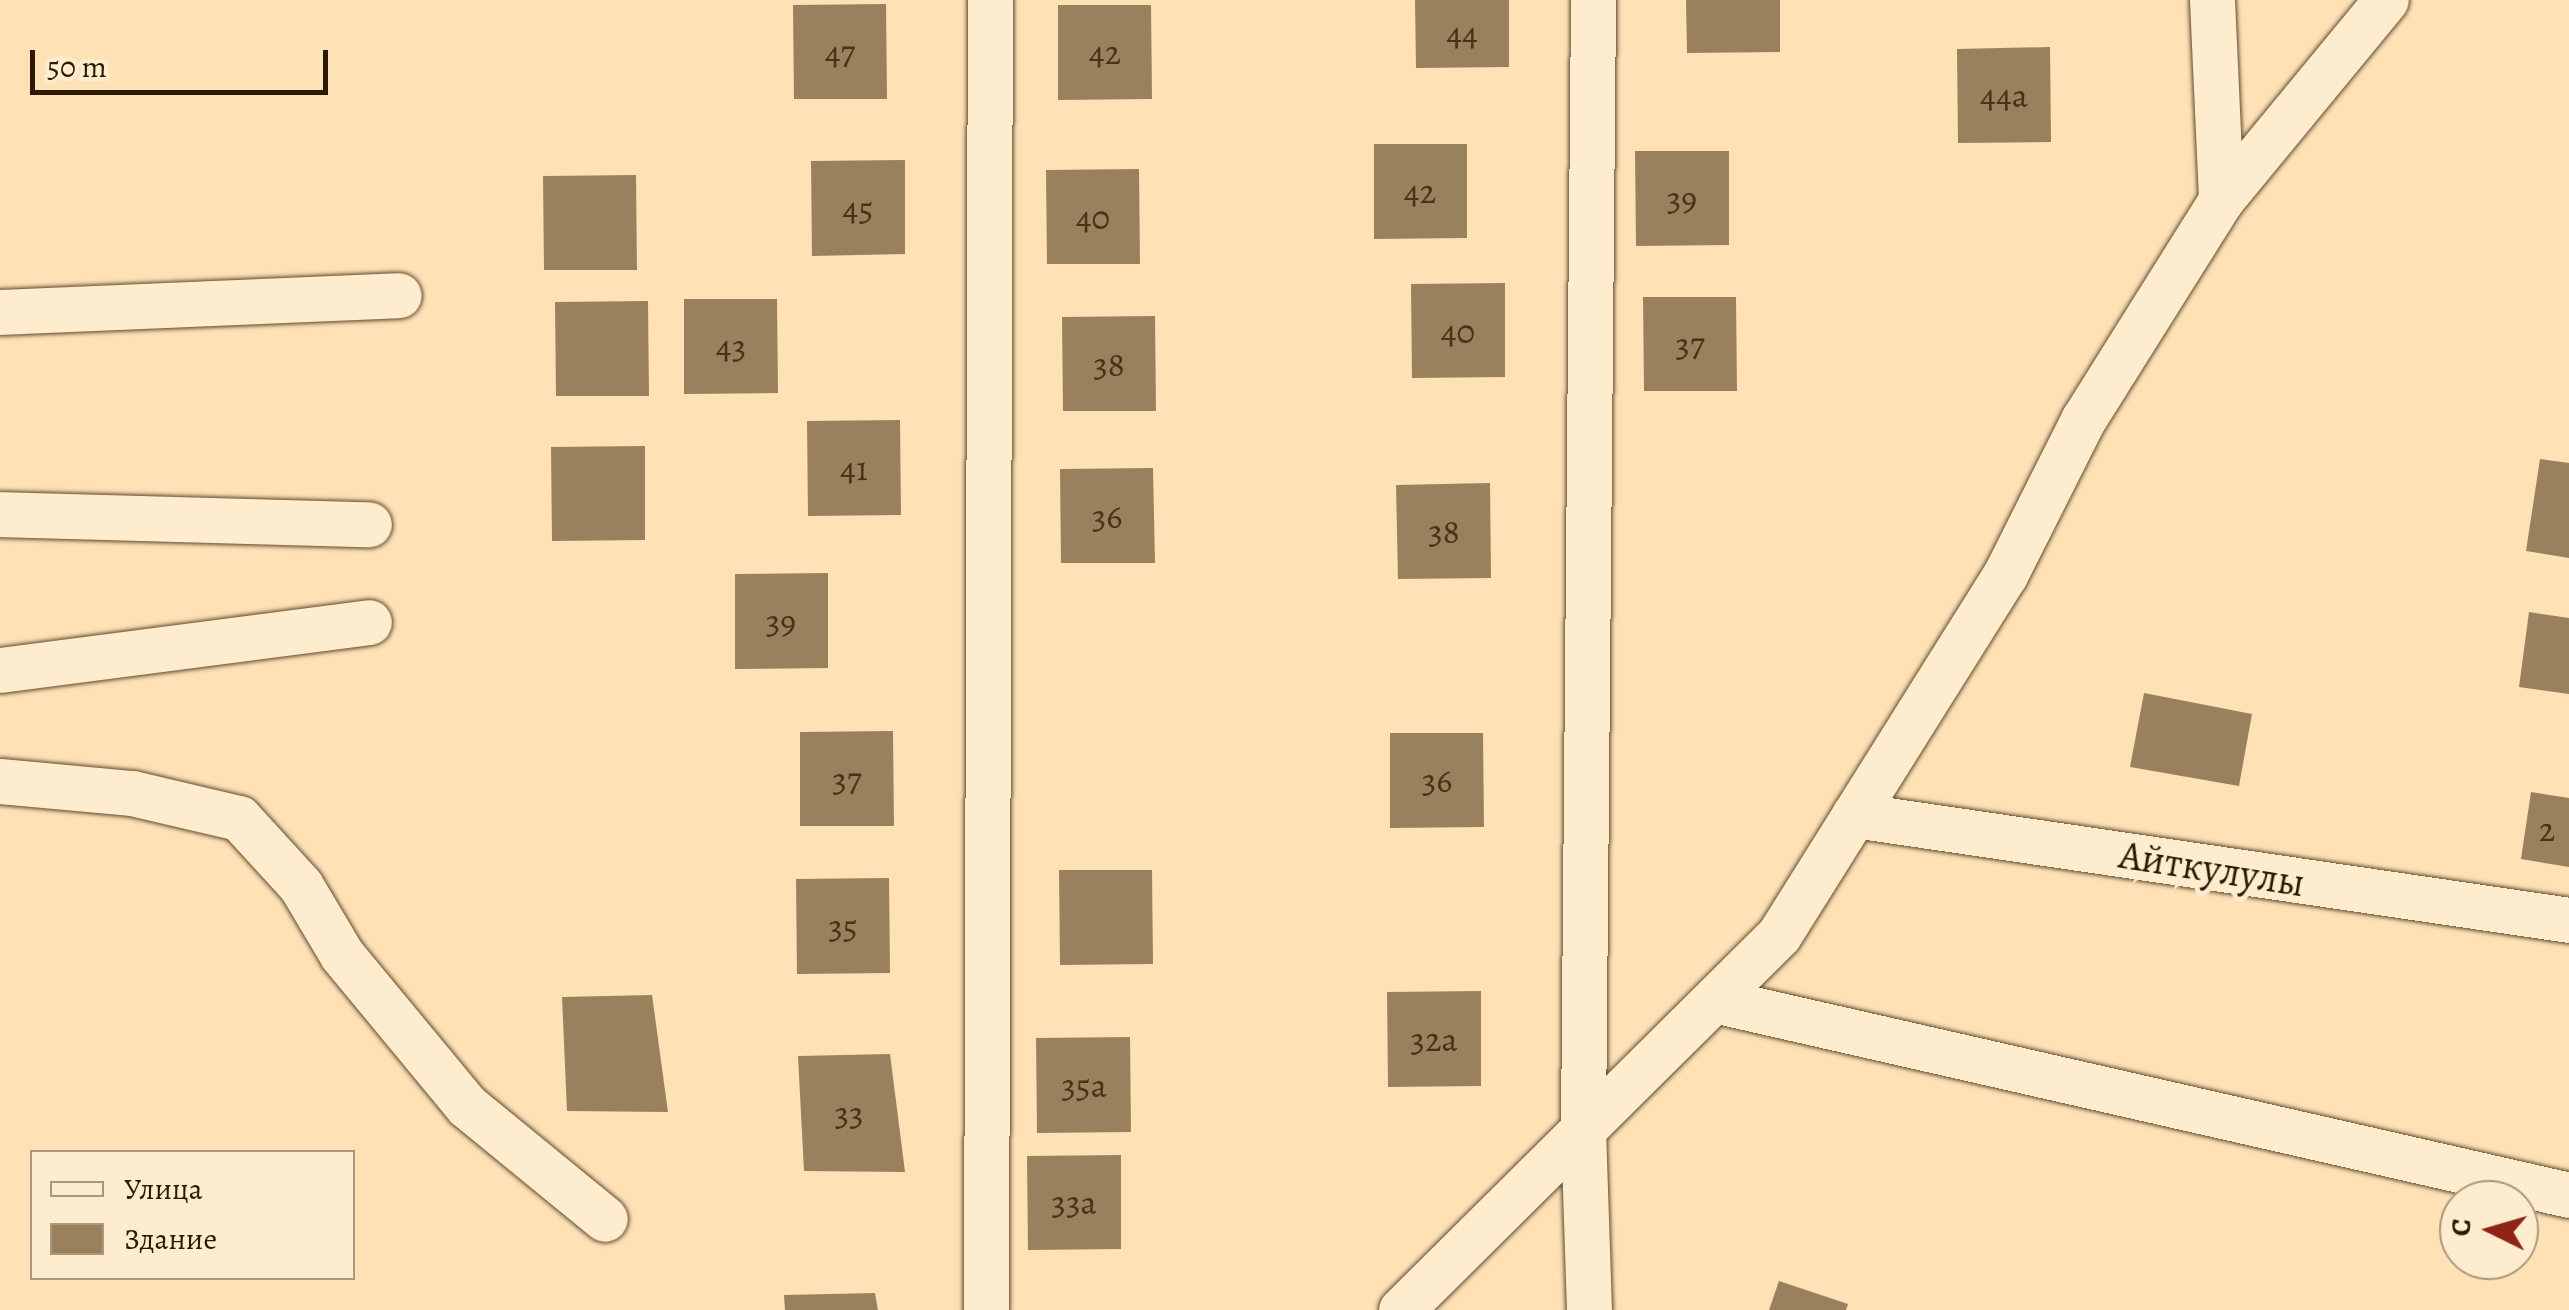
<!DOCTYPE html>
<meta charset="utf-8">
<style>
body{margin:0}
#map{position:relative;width:2569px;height:1310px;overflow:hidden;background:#fee1b5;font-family:Alegreya,serif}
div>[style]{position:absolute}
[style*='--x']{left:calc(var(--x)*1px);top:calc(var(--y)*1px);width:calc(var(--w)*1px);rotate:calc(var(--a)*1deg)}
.building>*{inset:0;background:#9a815e}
.roads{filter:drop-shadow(0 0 2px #614b2d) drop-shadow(0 0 2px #614b2d)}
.minor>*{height:45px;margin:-22.5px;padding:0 22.5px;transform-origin:22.5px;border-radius:22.5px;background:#feeccf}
span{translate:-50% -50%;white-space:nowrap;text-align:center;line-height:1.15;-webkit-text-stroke:10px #feeccf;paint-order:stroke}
.number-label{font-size:35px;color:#483318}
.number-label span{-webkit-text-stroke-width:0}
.street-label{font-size:40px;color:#2d1900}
.legend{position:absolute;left:30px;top:1150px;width:325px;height:130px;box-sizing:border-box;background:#feeccf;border:2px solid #aa987c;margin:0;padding:12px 18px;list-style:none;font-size:30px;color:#2d1900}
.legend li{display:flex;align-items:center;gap:20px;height:50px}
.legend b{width:50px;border:2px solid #aa987c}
.north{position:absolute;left:2439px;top:1180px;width:100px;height:100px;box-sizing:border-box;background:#feeccf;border:2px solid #aa987c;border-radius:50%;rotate:275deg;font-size:28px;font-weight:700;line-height:40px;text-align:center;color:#2d1900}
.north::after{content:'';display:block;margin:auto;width:35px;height:45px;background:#8f2418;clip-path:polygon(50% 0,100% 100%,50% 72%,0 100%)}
.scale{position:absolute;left:30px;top:50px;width:298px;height:45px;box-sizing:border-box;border:5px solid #2d1900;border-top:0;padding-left:12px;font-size:30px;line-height:35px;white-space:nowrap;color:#2d1900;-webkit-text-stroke:8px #feeccf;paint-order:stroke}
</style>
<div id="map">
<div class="building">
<i style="clip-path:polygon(1415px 0,1509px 0,1509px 67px,1416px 68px)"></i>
<i style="clip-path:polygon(1686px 0,1780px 0,1780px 52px,1687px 53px)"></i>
<i style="clip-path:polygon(886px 4px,887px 99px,794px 99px,793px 5px)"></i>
<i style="clip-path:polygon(1058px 5px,1151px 5px,1152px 99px,1058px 100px)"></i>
<i style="clip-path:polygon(2050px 47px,2051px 142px,1958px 143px,1957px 49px)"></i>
<i style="clip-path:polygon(1374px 144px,1467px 144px,1467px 238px,1374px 239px)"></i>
<i style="clip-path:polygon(1635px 151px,1729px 151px,1729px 245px,1636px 246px)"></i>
<i style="clip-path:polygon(905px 160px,905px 254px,812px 256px,811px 161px)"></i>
<i style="clip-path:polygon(1139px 169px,1140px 264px,1047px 264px,1046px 170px)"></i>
<i style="clip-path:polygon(636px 175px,637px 270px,544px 270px,543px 176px)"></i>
<i style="clip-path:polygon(1505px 283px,1505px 377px,1412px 378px,1411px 284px)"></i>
<i style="clip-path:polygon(1643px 297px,1736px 297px,1737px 391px,1644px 391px)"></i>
<i style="clip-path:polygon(684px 299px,777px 299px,778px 393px,684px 394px)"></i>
<i style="clip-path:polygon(648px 301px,649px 396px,556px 396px,555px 302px)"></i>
<i style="clip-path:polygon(1155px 316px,1156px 411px,1063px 411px,1062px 317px)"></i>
<i style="clip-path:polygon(900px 420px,901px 515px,808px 516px,807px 421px)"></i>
<i style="clip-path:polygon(645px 446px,645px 540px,552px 541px,551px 447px)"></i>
<i style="clip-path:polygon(2540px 459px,2569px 463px,2569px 558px,2526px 551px)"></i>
<i style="clip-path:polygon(1153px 468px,1155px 563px,1061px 563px,1060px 469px)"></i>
<i style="clip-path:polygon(1490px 483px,1491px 578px,1398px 579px,1396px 485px)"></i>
<i style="clip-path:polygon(828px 573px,828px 668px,735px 669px,735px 574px)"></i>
<i style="clip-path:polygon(2529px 612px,2569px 618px,2569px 694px,2519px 687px)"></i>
<i style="clip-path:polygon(2144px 693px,2252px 714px,2239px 786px,2130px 767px)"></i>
<i style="clip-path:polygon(893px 731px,894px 826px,800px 826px,800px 732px)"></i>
<i style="clip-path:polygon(1390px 733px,1483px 733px,1484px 827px,1390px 828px)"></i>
<i style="clip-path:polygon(2531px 792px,2569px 798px,2569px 867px,2521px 859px)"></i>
<i style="clip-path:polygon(1059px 870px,1152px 870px,1153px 964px,1060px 965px)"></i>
<i style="clip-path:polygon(889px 878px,890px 973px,797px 974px,796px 879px)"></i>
<i style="clip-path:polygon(1481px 991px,1481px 1086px,1388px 1087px,1387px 992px)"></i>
<i style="clip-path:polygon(652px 995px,668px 1112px,567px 1111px,562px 997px)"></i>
<i style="clip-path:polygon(1130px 1037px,1131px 1132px,1037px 1133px,1036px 1038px)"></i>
<i style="clip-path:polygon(890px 1054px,905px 1172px,804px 1171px,798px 1056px)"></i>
<i style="clip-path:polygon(1121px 1155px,1121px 1249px,1028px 1250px,1027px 1156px)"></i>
<i style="clip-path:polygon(1779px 1281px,1848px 1304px,1846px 1310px,1769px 1310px)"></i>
<i style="clip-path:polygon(875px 1293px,878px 1310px,785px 1310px,784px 1295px)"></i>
</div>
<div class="roads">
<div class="minor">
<i style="--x:2212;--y:0;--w:200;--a:87.4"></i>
<i style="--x:0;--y:312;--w:399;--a:-2.4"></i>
<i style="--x:0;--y:514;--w:369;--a:1.6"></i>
<i style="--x:0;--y:670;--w:372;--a:-7.4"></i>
<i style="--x:0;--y:781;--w:133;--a:5.2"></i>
<i style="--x:132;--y:793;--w:110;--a:13.2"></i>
<i style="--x:239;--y:818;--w:92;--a:47.6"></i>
<i style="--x:301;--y:886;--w:80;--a:59.3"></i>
<i style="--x:342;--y:955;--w:196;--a:50.4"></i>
<i style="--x:467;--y:1106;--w:178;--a:39.3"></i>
<i style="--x:1854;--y:815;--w:723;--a:8.35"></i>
<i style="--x:1718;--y:1001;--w:873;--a:12.84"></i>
<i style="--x:986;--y:1310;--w:1310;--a:-89.83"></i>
<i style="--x:1401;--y:1310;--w:532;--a:-44.77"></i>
<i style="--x:1779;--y:935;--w:425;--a:-57.9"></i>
<i style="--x:2005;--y:575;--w:174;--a:-63.3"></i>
<i style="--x:2083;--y:420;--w:260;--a:-57.9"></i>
<i style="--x:2221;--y:200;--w:259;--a:-50.5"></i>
<i style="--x:1589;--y:1310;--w:184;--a:-91.9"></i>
<i style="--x:1583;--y:1126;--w:1126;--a:-89.49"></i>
</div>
</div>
<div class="number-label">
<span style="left:1462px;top:33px">44</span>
<span style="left:840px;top:52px">47</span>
<span style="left:1105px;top:52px">42</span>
<span style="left:2004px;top:95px">44а</span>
<span style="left:1420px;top:191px">42</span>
<span style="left:1682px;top:198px">39</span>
<span style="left:858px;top:208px">45</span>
<span style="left:1093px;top:217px">40</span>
<span style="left:1458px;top:331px">40</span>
<span style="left:1690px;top:344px">37</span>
<span style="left:731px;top:346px">43</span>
<span style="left:1109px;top:364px">38</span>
<span style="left:854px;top:468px">41</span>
<span style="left:1107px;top:516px">36</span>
<span style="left:1444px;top:531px">38</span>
<span style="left:781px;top:621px">39</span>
<span style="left:847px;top:779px">37</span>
<span style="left:1437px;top:780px">36</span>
<span style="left:2547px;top:829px">2</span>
<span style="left:843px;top:926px">35</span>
<span style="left:1434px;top:1039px">32а</span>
<span style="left:1084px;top:1085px">35а</span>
<span style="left:849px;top:1113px">33</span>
<span style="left:1074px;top:1202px">33а</span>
</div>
<div class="street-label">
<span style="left:2212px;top:869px;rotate:9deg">Айткулулы</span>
</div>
<ul class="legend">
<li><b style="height:12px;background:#feeccf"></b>Улица</li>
<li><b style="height:28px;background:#9a815e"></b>Здание</li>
</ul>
<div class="north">С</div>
<div class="scale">50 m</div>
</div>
